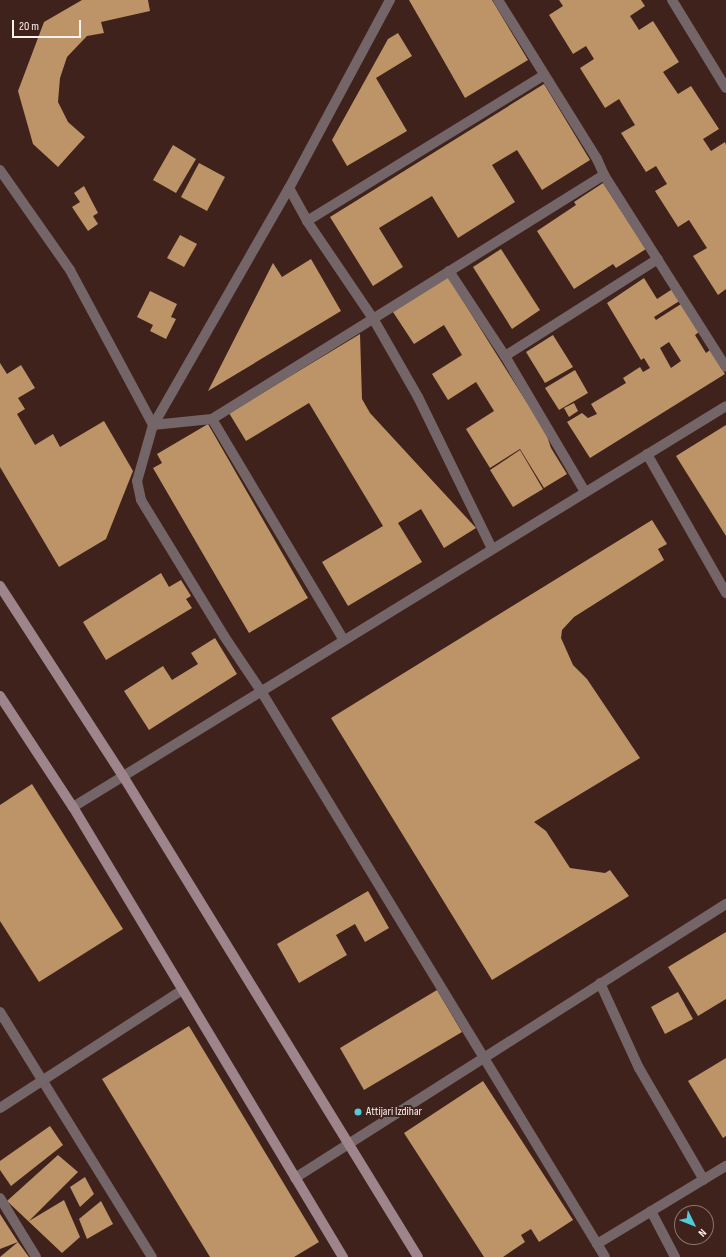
<!DOCTYPE html>
<style>
body{margin:0}
#map{position:relative;width:726px;height:1257px;overflow:hidden;background:#3f221b;font-family:"Sofia Sans Condensed",sans-serif}
div>[style]{position:absolute}
[style*='--x']{left:calc(var(--x)*1px);top:calc(var(--y)*1px);width:calc(var(--w)*1px);rotate:calc(var(--a)*1deg)}
.building>*{inset:0;background:#bc9467}
.street>*{height:10px;margin:-5px;padding:0 5px;transform-origin:5px;border-radius:5px;background:#746568}
.secondary>*{height:10px;margin:-5px;padding:0 5px;transform-origin:5px;border-radius:5px;background:#9d858b}
.dots>*{width:11px;height:11px;translate:-50% -50%;box-sizing:border-box;border:2px solid #3f221b;border-radius:50%}
span{translate:-50% -50%;white-space:nowrap;text-align:center;line-height:1.15;-webkit-text-stroke:4px #3f221b;paint-order:stroke}
.poi-label{font-size:12px;color:#fdf1ee}
.left{translate:0 -50%;text-align:left}
.north{position:absolute;left:674px;top:1205px;width:40px;height:40px;box-sizing:border-box;background:#3f221b;border:1px solid #8b756f;border-radius:50%;rotate:133deg;font-size:11px;font-weight:700;line-height:16px;text-align:center;color:#fdf1ee}
.north::after{content:'';display:block;margin:auto;width:14px;height:18px;background:#52cbda;clip-path:polygon(50% 0,100% 100%,50% 72%,0 100%)}
.scale{position:absolute;left:12px;top:20px;width:69px;height:18px;box-sizing:border-box;border:2px solid #fdf1ee;border-top:0;padding-left:5px;font-size:12px;line-height:14px;white-space:nowrap;color:#fdf1ee;-webkit-text-stroke:3px #3f221b;paint-order:stroke}
</style>
<div id="map">
<div class="building">
<i style="clip-path:polygon(82px 0,148px 0,150px 11px,101px 22px,104px 33px,87px 36px,67px 57px,60px 78px,58px 102px,68px 122px,85px 137px,58px 167px,33px 144px,18px 91px,44px 22px)"></i>
<i style="clip-path:polygon(409px 0,492px 0,528px 60px,465px 98px)"></i>
<i style="clip-path:polygon(559px 0,641px 0,645px 6px,630px 16px,639px 30px,653px 21px,679px 62px,663px 72px,678px 94px,691px 86px,719px 129px,703px 139px,711px 151px,725px 142px,726px 145px,726px 289px,718px 295px,693px 256px,707px 248px,689px 220px,678px 227px,655px 191px,667px 184px,656px 166px,646px 172px,621px 133px,635px 125px,619px 99px,605px 108px,580px 68px,594px 59px,586px 46px,573px 54px,549px 15px,563px 6px)"></i>
<i style="clip-path:polygon(398px 33px,412px 56px,376px 78px,407px 131px,347px 166px,332px 140px,388px 39px)"></i>
<i style="clip-path:polygon(544px 84px,590px 160px,542px 190px,517px 150px,492px 165px,515px 202px,458px 238px,432px 196px,379px 228px,403px 267px,373px 286px,330px 217px)"></i>
<i style="clip-path:polygon(173px 145px,196px 159px,176px 193px,153px 180px)"></i>
<i style="clip-path:polygon(199px 163px,225px 177px,207px 211px,181px 197px)"></i>
<i style="clip-path:polygon(603px 183px,646px 249px,616px 268px,613px 264px,574px 289px,537px 231px,576px 205px,574px 202px)"></i>
<i style="clip-path:polygon(84px 186px,98px 213px,93px 216px,98px 224px,88px 231px,72px 207px,80px 202px,74px 193px)"></i>
<i style="clip-path:polygon(180px 235px,197px 244px,184px 267px,167px 258px)"></i>
<i style="clip-path:polygon(501px 249px,540px 310px,512px 329px,473px 267px)"></i>
<i style="clip-path:polygon(311px 259px,341px 311px,208px 391px,273px 263px,282px 277px)"></i>
<i style="clip-path:polygon(448px 277px,546px 433px,551px 448px,567px 474px,544px 488px,520px 449px,490px 468px,466px 429px,494px 411px,476px 382px,448px 400px,432px 374px,462px 355px,444px 325px,414px 344px,393px 312px)"></i>
<i style="clip-path:polygon(evenodd,644px 278px,657px 299px,674px 288px,681px 300px,654px 317px,656px 320px,681px 304px,699px 332px,695px 335px,706px 353px,710px 350px,725px 374px,590px 458px,567px 422px,582px 413px,588px 418px,597px 414px,591px 404px,626px 383px,623px 378px,640px 367px,643px 372px,650px 368px,644px 358px,641px 360px,607px 303px,644px 278px,669px 342px,681px 361px,671px 368px,660px 348px,669px 342px)"></i>
<i style="clip-path:polygon(150px 291px,177px 304px,171px 317px,176px 319px,166px 339px,150px 331px,153px 325px,137px 317px)"></i>
<i style="clip-path:polygon(360px 334px,362px 399px,370px 413px,476px 528px,444px 548px,421px 509px,398px 523px,422px 562px,348px 606px,322px 562px,383px 526px,309px 403px,246px 441px,229px 413px)"></i>
<i style="clip-path:polygon(553px 335px,573px 367px,545px 383px,526px 352px)"></i>
<i style="clip-path:polygon(0 363px,7px 374px,21px 365px,35px 388px,18px 398px,25px 409px,17px 414px,35px 445px,53px 434px,60px 447px,104px 421px,133px 471px,106px 539px,59px 567px,0 467px)"></i>
<i style="clip-path:polygon(575px 370px,588px 393px,559px 410px,545px 388px)"></i>
<i style="clip-path:polygon(574px 403px,578px 411px,569px 417px,564px 408px)"></i>
<i style="clip-path:polygon(208px 424px,308px 598px,249px 633px,153px 468px,162px 463px,157px 454px)"></i>
<i style="clip-path:polygon(726px 425px,726px 536px,676px 456px)"></i>
<i style="clip-path:polygon(520px 450px,543px 489px,513px 507px,490px 470px)"></i>
<i style="clip-path:polygon(652px 520px,667px 544px,658px 549px,664px 560px,574px 617px,562px 630px,561px 638px,573px 665px,587px 679px,640px 758px,534px 822px,546px 831px,570px 868px,605px 873px,610px 870px,629px 896px,492px 980px,331px 718px)"></i>
<i style="clip-path:polygon(161px 573px,169px 587px,181px 580px,191px 596px,186px 599px,192px 608px,106px 660px,83px 622px)"></i>
<i style="clip-path:polygon(215px 638px,237px 674px,149px 730px,124px 691px,163px 666px,172px 680px,198px 664px,191px 653px)"></i>
<i style="clip-path:polygon(32px 784px,123px 929px,39px 982px,0 921px,0 805px)"></i>
<i style="clip-path:polygon(368px 891px,389px 928px,365px 942px,355px 924px,336px 935px,347px 955px,299px 983px,277px 944px)"></i>
<i style="clip-path:polygon(726px 932px,726px 999px,698px 1016px,668px 967px)"></i>
<i style="clip-path:polygon(437px 990px,462px 1032px,364px 1090px,340px 1048px)"></i>
<i style="clip-path:polygon(678px 992px,693px 1019px,665px 1034px,651px 1007px)"></i>
<i style="clip-path:polygon(189px 1026px,319px 1242px,294px 1257px,210px 1257px,102px 1079px)"></i>
<i style="clip-path:polygon(726px 1058px,726px 1136px,723px 1138px,688px 1081px)"></i>
<i style="clip-path:polygon(483px 1081px,573px 1220px,539px 1242px,531px 1229px,521px 1235px,525px 1242px,503px 1257px,484px 1257px,404px 1133px)"></i>
<i style="clip-path:polygon(50px 1126px,63px 1145px,11px 1186px,0 1170px,0 1161px)"></i>
<i style="clip-path:polygon(58px 1155px,78px 1172px,29px 1221px,64px 1200px,80px 1237px,62px 1253px,7px 1201px)"></i>
<i style="clip-path:polygon(85px 1177px,94px 1194px,80px 1207px,70px 1187px)"></i>
<i style="clip-path:polygon(101px 1201px,113px 1224px,87px 1239px,79px 1219px)"></i>
<i style="clip-path:polygon(0 1214px,18px 1242px,29px 1257px,0 1257px,18px 1242px,0 1249px)"></i>
</div>
<div class="street">
<i style="--x:390;--y:0;--w:213;--a:118.2"></i>
<i style="--x:289;--y:188;--w:273;--a:119.8"></i>
<i style="--x:153;--y:425;--w:58;--a:105.9"></i>
<i style="--x:137;--y:481;--w:19;--a:78"></i>
<i style="--x:141;--y:500;--w:159;--a:58.6"></i>
<i style="--x:224;--y:636;--w:66;--a:56.1"></i>
<i style="--x:261;--y:691;--w:662;--a:58.71"></i>
<i style="--x:498;--y:0;--w:187;--a:58.1"></i>
<i style="--x:597;--y:159;--w:17;--a:66"></i>
<i style="--x:604;--y:175;--w:227;--a:57.6"></i>
<i style="--x:672;--y:0;--w:103;--a:58.5"></i>
<i style="--x:0;--y:170;--w:122;--a:55"></i>
<i style="--x:70;--y:270;--w:176;--a:61.8"></i>
<i style="--x:153;--y:425;--w:59;--a:-5.8"></i>
<i style="--x:212;--y:419;--w:462;--a:-31.9"></i>
<i style="--x:289;--y:188;--w:38;--a:61"></i>
<i style="--x:307;--y:221;--w:120;--a:55.9"></i>
<i style="--x:374;--y:320;--w:89;--a:60.3"></i>
<i style="--x:418;--y:397;--w:169;--a:64"></i>
<i style="--x:307;--y:221;--w:278;--a:-31.6"></i>
<i style="--x:449;--y:271;--w:102;--a:56.6"></i>
<i style="--x:505;--y:356;--w:158;--a:59.5"></i>
<i style="--x:505;--y:356;--w:181;--a:-32.4"></i>
<i style="--x:212;--y:419;--w:257;--a:59.2"></i>
<i style="--x:647;--y:454;--w:160;--a:60.4"></i>
<i style="--x:73;--y:807;--w:766;--a:-31.55"></i>
<i style="--x:600;--y:983;--w:94;--a:65.4"></i>
<i style="--x:639;--y:1068;--w:129;--a:59.9"></i>
<i style="--x:0;--y:1012;--w:288;--a:58.2"></i>
<i style="--x:0;--y:1108;--w:216;--a:-32.9"></i>
<i style="--x:295;--y:1178;--w:511;--a:-32.45"></i>
<i style="--x:0;--y:1198;--w:69;--a:58.6"></i>
<i style="--x:651;--y:1211;--w:52;--a:62.4"></i>
<i style="--x:597;--y:1244;--w:151;--a:-31.2"></i>
</div>
<div class="secondary">
<i style="--x:0;--y:586;--w:226;--a:57.1"></i>
<i style="--x:123;--y:776;--w:564;--a:58.48"></i>
<i style="--x:0;--y:696;--w:133;--a:56.7"></i>
<i style="--x:73;--y:807;--w:525;--a:59.04"></i>
</div>
<div class="dots">
<i style="left:358px;top:1112px;background:#52cbda"></i>
</div>
<div class="poi-label">
<span class="left" style="left:366px;top:1112px">Attijari Izdihar</span>
</div>
<div class="north">N</div>
<div class="scale">20 m</div>
</div>
